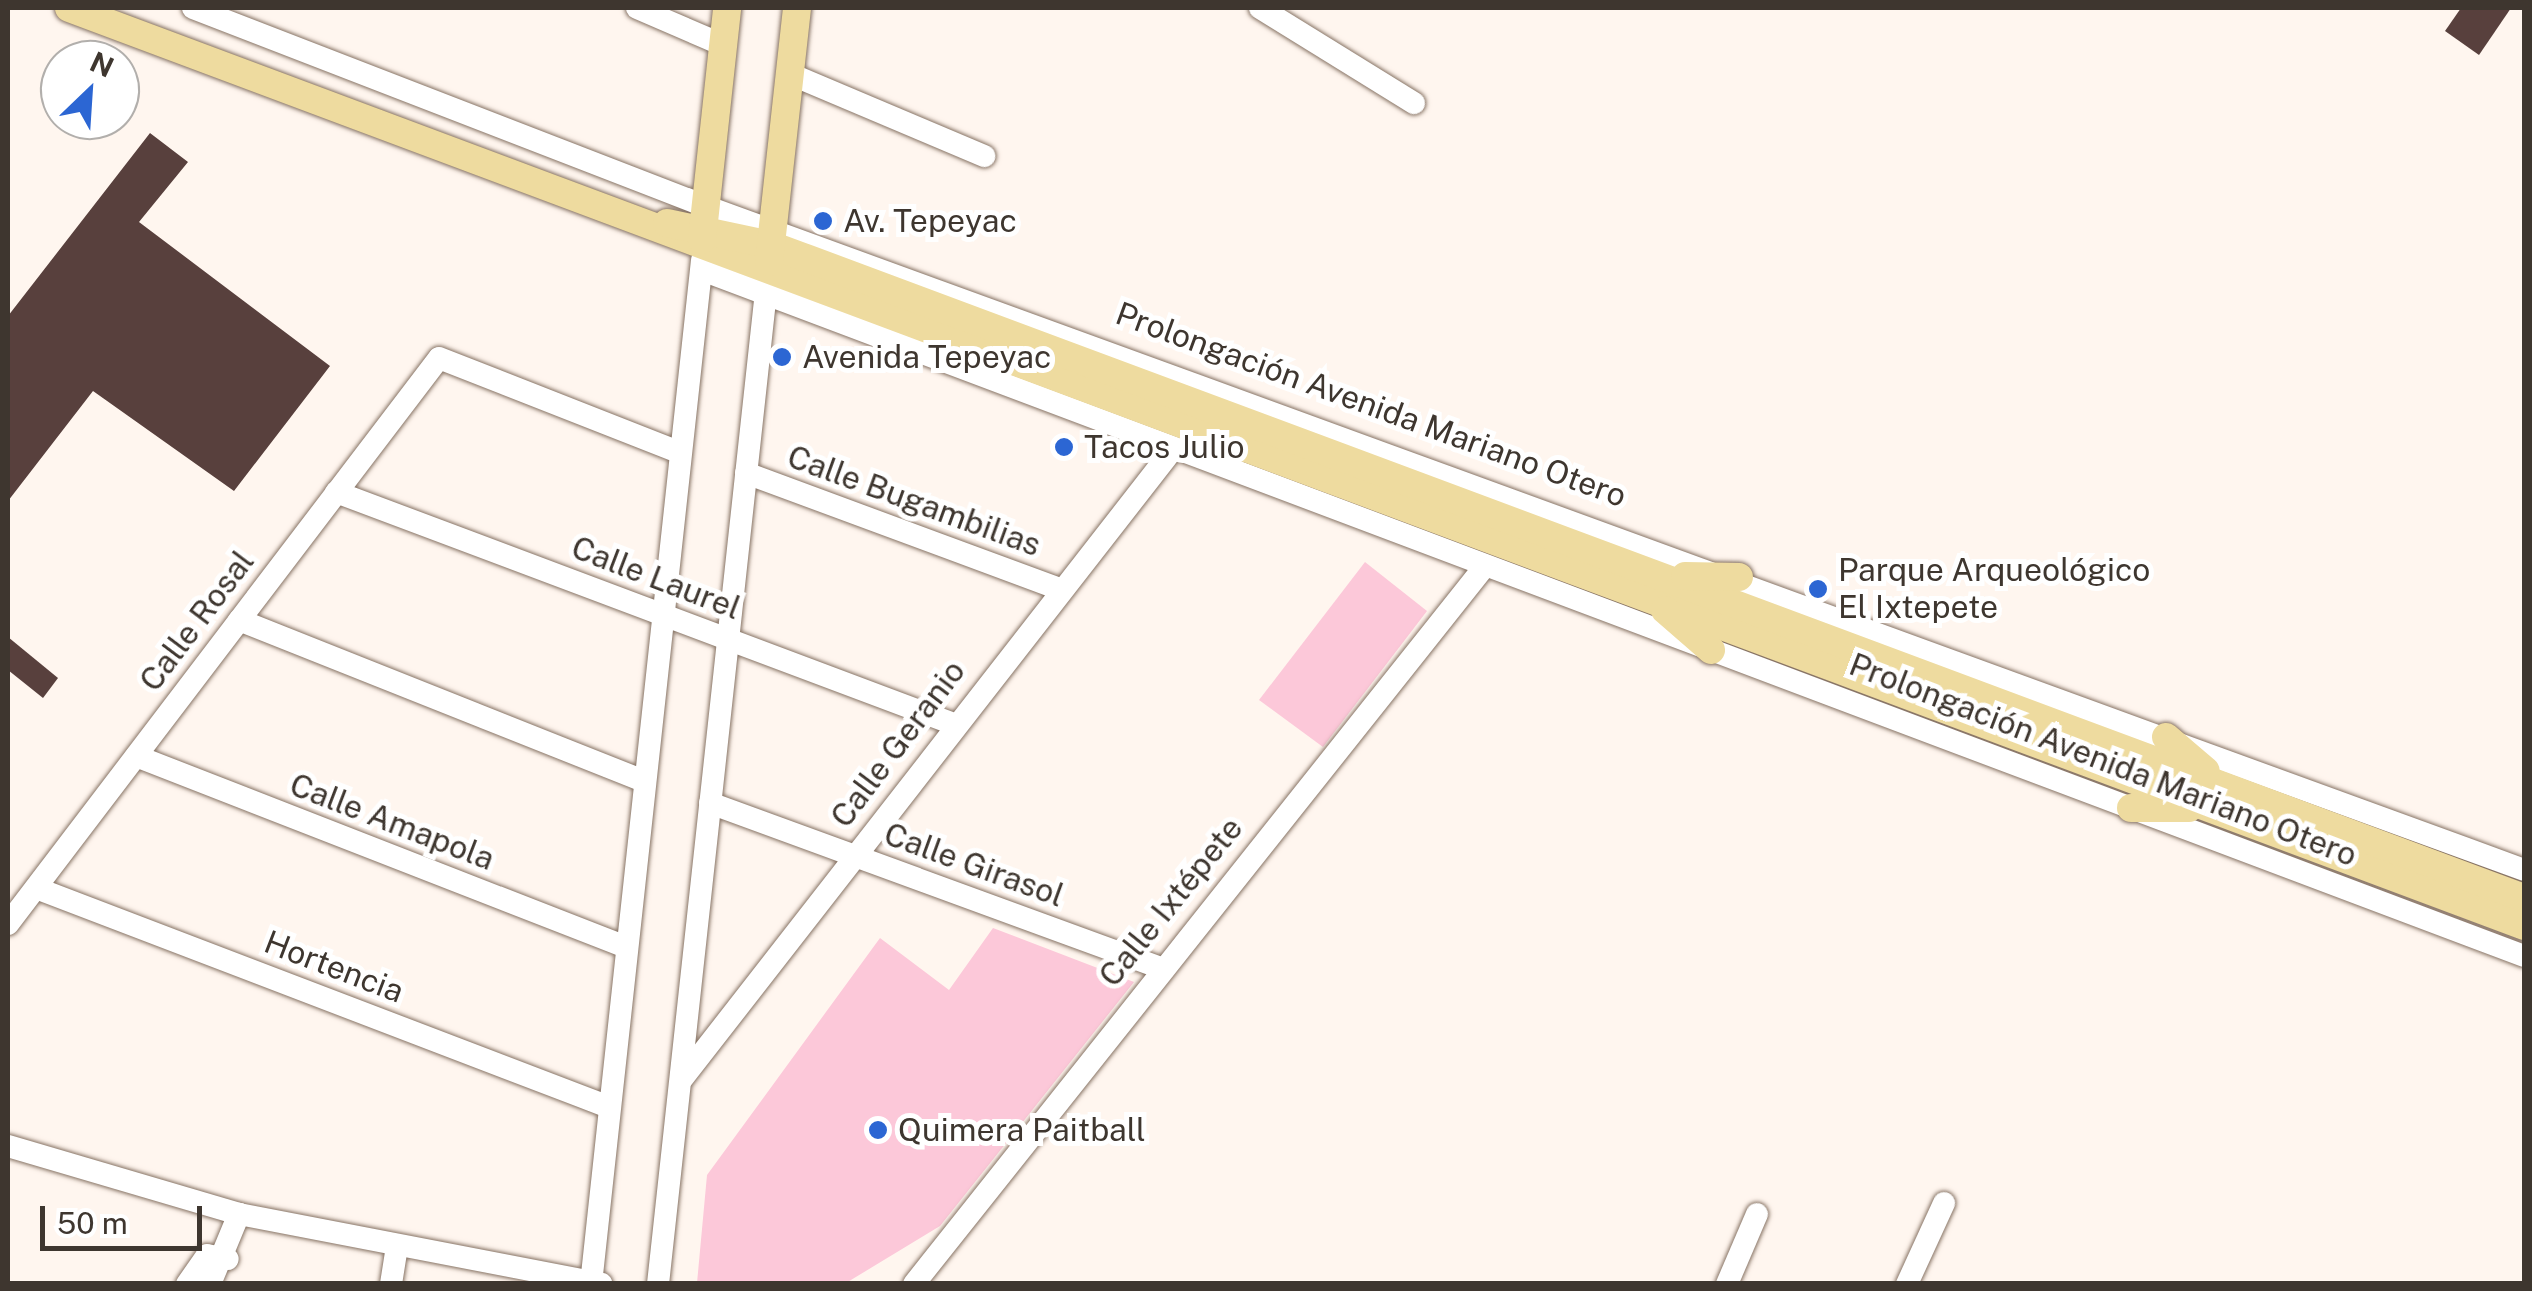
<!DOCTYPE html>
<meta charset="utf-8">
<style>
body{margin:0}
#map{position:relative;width:2532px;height:1291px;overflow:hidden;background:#fff6ef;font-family:"Public Sans",sans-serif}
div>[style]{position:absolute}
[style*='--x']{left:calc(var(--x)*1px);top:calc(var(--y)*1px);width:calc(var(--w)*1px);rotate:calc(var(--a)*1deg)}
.green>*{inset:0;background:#fcc8d9}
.building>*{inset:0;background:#58403d}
.roads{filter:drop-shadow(0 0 2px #877364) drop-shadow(0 0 2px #877364)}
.minor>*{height:22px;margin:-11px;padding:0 11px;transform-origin:11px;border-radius:11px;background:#fff}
.major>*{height:28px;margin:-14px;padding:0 14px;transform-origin:14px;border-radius:14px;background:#eedb9f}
.dots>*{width:28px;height:28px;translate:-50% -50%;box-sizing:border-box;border:5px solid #fff;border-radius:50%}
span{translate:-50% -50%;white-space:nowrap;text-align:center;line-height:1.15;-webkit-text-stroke:10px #fff;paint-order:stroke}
.poi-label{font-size:32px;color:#3e362f}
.left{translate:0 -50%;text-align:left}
.street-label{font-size:32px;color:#3e362f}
.frame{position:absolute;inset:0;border:10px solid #3e362f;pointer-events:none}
.north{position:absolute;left:40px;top:40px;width:100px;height:100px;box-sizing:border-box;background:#fff;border:2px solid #b2afac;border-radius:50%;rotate:25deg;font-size:28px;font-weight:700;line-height:40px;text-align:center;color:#3e362f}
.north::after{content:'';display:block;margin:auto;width:35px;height:45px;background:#2c66d3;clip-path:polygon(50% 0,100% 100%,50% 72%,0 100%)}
.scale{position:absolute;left:40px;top:1206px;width:162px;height:45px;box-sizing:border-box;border:5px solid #3e362f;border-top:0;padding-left:12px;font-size:30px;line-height:35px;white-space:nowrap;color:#3e362f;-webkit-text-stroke:8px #fff;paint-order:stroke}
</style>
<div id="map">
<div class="green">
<i style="clip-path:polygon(1365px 562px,1427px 611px,1323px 747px,1259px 700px)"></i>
<i style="clip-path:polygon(993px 928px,1134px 982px,940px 1226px,846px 1283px,697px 1283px,707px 1175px,880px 938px,949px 990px)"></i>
</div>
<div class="building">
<i style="clip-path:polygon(2461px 8px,2511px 8px,2479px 55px,2445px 31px)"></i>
<i style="clip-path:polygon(150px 133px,188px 162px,139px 222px,330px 366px,234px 491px,93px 391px,8px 501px,8px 316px)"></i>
<i style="clip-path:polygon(8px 637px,58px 678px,43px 698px,8px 670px)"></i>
</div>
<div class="roads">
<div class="minor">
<i style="--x:193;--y:8;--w:549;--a:21.14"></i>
<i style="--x:705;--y:206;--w:1936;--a:20.05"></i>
<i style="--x:637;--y:8;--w:94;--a:23.3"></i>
<i style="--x:1260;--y:8;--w:181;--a:31.7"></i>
<i style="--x:790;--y:74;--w:211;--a:22.9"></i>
<i style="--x:702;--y:270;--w:1947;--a:20.63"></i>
<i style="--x:746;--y:473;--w:334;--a:20.3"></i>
<i style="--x:336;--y:492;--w:660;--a:20.58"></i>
<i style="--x:239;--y:620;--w:435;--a:21.7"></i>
<i style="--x:136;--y:756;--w:526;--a:21.3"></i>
<i style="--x:710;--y:803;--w:478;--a:20.1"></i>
<i style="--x:36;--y:888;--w:613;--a:20.92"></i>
<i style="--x:8;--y:924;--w:711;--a:-52.71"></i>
<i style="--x:439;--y:358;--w:258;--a:21.4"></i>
<i style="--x:682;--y:1079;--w:799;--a:-52.07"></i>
<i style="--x:8;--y:1146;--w:241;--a:16.4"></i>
<i style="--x:239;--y:1214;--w:369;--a:10.9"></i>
<i style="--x:187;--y:1284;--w:35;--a:-55"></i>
<i style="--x:207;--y:1255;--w:21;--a:11"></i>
<i style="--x:210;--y:1284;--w:76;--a:-67.5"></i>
<i style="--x:391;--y:1284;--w:36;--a:-81"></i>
<i style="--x:591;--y:1284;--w:1030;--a:-83.81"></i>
<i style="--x:658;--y:1284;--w:1007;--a:-83.79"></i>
<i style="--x:914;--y:1284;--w:917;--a:-51.51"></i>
<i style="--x:1727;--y:1284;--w:76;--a:-66.8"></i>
<i style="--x:1907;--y:1284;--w:89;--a:-65.4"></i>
</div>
<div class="major">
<i style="--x:69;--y:8;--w:2621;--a:20.5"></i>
<i style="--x:667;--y:223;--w:106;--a:11.9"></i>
<i style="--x:771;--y:245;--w:1871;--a:20.43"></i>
<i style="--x:702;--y:240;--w:233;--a:-83.8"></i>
<i style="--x:769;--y:262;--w:256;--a:-83.7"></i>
<i style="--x:1685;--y:576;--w:54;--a:1.1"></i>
<i style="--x:1665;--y:610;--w:61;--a:41"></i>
<i style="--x:2166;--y:737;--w:52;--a:40.4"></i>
<i style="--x:2131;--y:808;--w:58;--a:0"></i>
</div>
</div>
<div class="dots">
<i style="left:823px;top:221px;background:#2c66d3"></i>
<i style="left:782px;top:357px;background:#2c66d3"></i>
<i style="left:1064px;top:447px;background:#2c66d3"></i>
<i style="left:1818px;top:589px;background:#2c66d3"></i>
<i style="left:878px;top:1130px;background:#2c66d3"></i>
</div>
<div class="poi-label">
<span class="left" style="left:843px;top:221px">Av. Tepeyac</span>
<span class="left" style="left:802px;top:357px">Avenida Tepeyac</span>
<span class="left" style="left:1084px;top:447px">Tacos Julio</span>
<span class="left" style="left:1838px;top:589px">Parque Arqueológico<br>El Ixtepete</span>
<span class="left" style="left:898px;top:1130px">Quimera Paitball</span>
</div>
<div class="street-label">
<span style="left:1371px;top:405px;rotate:20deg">Prolongación Avenida Mariano Otero</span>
<span style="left:914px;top:501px;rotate:20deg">Calle Bugambilias</span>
<span style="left:656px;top:578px;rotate:21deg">Calle Laurel</span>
<span style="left:197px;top:621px;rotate:-53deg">Calle Rosal</span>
<span style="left:898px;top:744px;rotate:-53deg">Calle Geranio</span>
<span style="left:2103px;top:760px;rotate:21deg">Prolongación Avenida Mariano Otero</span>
<span style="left:392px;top:822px;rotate:21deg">Calle Amapola</span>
<span style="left:974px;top:865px;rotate:20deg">Calle Girasol</span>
<span style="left:1171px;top:902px;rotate:-51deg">Calle Ixtépete</span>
<span style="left:334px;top:967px;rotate:21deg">Hortencia</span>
</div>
<div class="frame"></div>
<div class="north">N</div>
<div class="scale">50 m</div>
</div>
